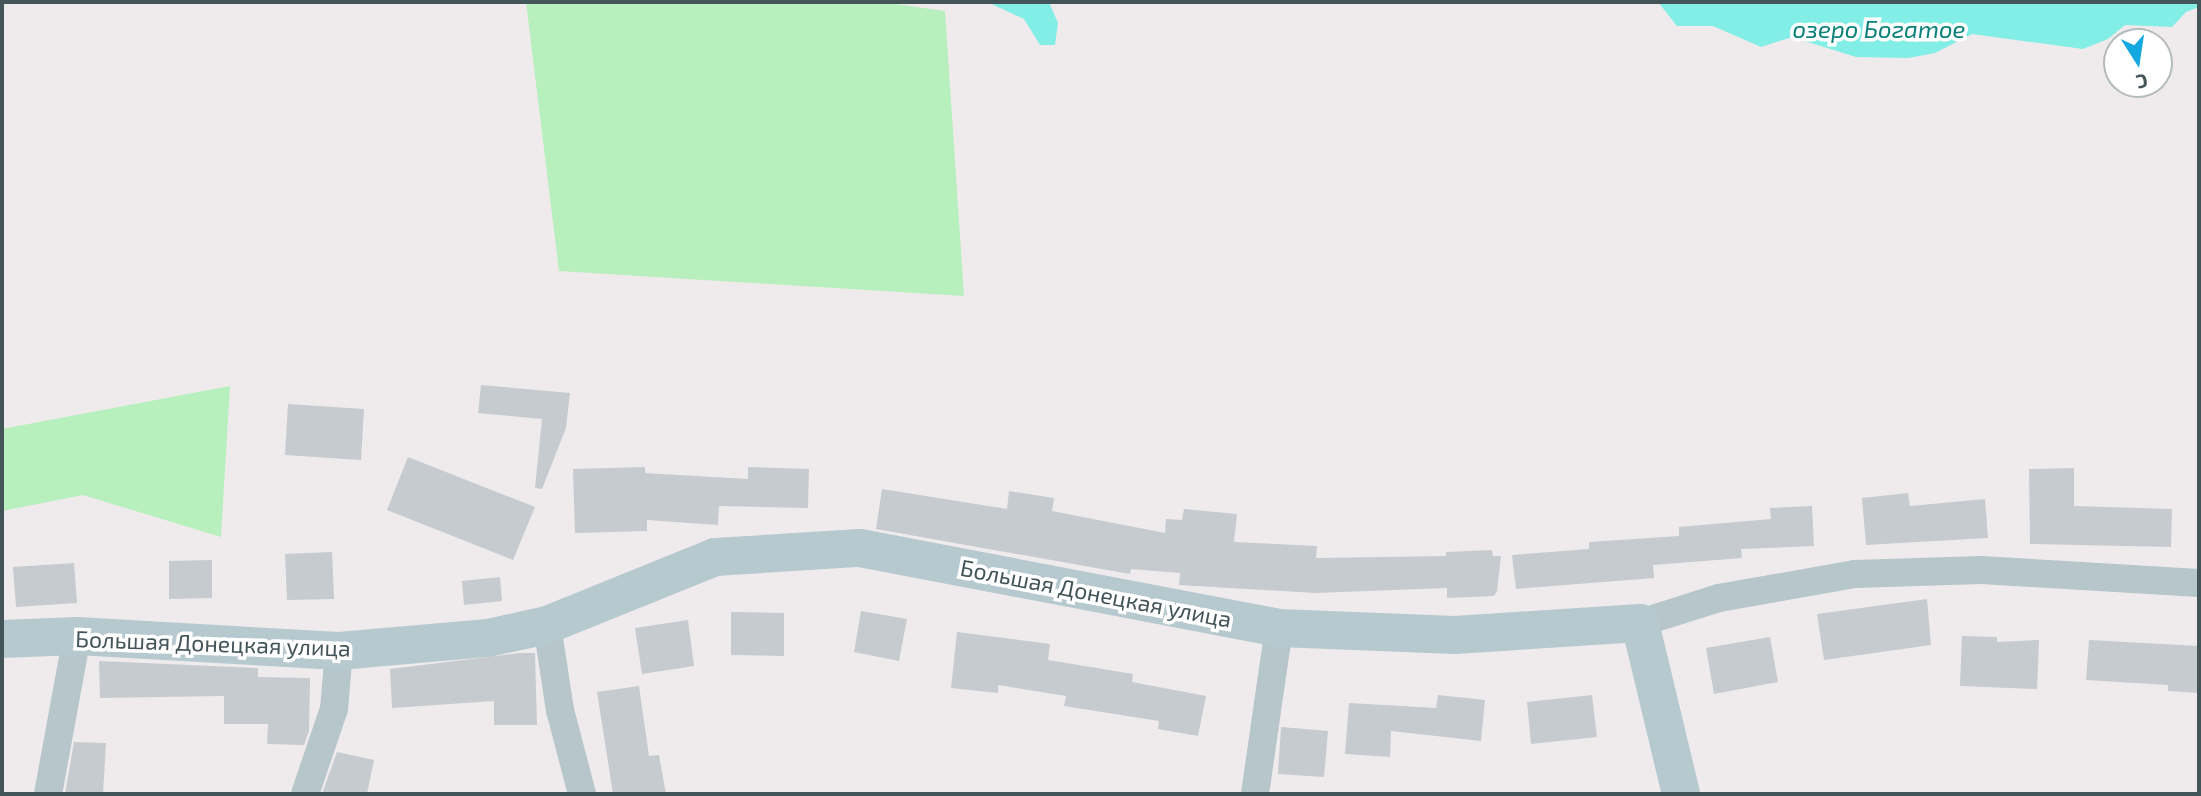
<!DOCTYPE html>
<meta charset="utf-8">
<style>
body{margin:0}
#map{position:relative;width:2201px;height:796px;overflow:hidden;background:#efebec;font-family:"Exo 2",sans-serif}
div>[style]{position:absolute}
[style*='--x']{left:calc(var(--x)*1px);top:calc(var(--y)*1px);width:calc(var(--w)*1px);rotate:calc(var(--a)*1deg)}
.green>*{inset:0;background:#b7efbd}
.water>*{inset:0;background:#83eee6}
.building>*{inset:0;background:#c5cbcf}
.street>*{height:28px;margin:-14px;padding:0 14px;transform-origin:14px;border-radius:14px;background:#b6c6ca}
.secondary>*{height:38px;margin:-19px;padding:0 19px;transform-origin:19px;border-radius:19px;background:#b6c9cf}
span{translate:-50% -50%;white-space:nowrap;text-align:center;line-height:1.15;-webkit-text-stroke:7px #fff;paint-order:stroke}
.street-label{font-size:23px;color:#44555a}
.water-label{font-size:24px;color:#0a827a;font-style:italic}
.frame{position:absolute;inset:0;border:4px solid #44555a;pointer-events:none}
.north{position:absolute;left:2103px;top:28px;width:70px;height:70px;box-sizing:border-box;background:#fff;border:2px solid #b4bbbd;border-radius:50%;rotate:168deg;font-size:19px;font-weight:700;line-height:28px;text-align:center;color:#44555a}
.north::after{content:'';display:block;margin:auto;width:24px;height:32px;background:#13a8e1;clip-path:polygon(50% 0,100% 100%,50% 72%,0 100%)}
</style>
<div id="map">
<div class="green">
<i style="clip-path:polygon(526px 2px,881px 2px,945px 11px,964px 296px,559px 271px)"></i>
<i style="clip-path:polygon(230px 386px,221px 537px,83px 495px,2px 511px,2px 429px)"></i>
</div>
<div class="water">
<i style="clip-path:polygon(987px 2px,1049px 2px,1058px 23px,1055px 45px,1040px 45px,1024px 19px)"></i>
<i style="clip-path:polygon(1658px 2px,2199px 2px,2199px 7px,2186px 12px,2172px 27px,2125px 25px,2108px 39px,2083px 49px,1972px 34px,1935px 53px,1908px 58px,1856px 57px,1792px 37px,1761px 47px,1713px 26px,1677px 26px)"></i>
</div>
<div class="building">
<i style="clip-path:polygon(481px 385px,570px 393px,566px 428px,542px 489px,535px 488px,542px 419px,478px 413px)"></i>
<i style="clip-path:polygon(288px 404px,364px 409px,361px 460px,285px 455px)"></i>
<i style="clip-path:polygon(408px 457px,535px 507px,513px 560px,387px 510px)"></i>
<i style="clip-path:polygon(645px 467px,645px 473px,748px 479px,748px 467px,809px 469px,808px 508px,719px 506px,718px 525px,647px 520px,647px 531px,575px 533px,573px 469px)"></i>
<i style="clip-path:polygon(2074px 468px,2074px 506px,2172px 509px,2171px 547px,2030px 544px,2029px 469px)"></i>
<i style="clip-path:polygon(882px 489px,1007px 509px,1009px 491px,1054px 498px,1052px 511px,1165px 533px,1166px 519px,1182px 520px,1184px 509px,1237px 514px,1234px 542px,1317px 546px,1316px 558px,1446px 556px,1446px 552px,1492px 550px,1493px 556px,1501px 556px,1497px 591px,1494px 596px,1447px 598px,1447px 588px,1315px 593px,1179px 585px,1180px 573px,1131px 569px,1130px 574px,876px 529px)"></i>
<i style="clip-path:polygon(1908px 493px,1910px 506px,1985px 499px,1988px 538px,1866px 545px,1862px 498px)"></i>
<i style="clip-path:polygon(1812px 506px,1814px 546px,1741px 549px,1742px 558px,1653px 565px,1654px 578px,1516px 589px,1512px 555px,1589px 549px,1589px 542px,1679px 536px,1679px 527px,1771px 519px,1770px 508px)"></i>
<i style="clip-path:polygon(332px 552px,334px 599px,287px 600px,285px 554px)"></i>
<i style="clip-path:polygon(212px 560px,212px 598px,169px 599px,169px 561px)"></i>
<i style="clip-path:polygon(74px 563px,77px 603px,16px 607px,13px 567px)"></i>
<i style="clip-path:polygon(500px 577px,502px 601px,464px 605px,462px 581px)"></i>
<i style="clip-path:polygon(1927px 599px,1931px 645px,1824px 660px,1817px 614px)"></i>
<i style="clip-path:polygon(861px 611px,907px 619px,899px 661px,854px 652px)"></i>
<i style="clip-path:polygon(731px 612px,784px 613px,784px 656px,731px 655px)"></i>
<i style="clip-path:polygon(688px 620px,694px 666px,642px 674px,635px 628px)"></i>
<i style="clip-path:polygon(957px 632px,1050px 644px,1048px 660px,1133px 674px,1132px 682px,1206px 696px,1198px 736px,1158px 729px,1159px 721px,1064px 706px,1066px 696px,998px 685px,998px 693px,951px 688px)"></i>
<i style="clip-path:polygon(1962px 636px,1997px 637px,1997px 642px,2039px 640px,2037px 689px,1960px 686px)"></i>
<i style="clip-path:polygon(1770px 637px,1778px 682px,1714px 694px,1706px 648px)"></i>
<i style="clip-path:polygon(2089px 640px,2199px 646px,2199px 693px,2168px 691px,2168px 685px,2086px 680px)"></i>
<i style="clip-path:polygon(520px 653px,535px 653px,537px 725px,494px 725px,494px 701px,392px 708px,390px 669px)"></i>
<i style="clip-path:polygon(99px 661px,258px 668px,258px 677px,310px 678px,309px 731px,304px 745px,267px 744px,268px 724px,224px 724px,224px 696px,100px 698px)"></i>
<i style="clip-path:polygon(639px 686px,649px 756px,659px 755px,666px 794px,613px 794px,597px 692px)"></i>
<i style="clip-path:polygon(1438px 695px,1485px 700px,1481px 741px,1391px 731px,1390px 757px,1345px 754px,1349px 703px,1436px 708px)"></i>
<i style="clip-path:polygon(1592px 695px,1597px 737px,1531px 744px,1527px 702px)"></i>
<i style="clip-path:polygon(1281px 727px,1328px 731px,1324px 777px,1278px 774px)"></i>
<i style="clip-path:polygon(74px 742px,106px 743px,103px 794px,65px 794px)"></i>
<i style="clip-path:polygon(337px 752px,374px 760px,367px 794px,322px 794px)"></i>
</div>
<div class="street">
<i style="--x:1640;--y:623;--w:83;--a:-17.6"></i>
<i style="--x:1719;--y:598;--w:138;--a:-10"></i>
<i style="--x:1855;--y:574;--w:126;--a:-1.8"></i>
<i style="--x:1981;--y:570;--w:218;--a:3.4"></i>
<i style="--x:547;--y:625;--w:86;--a:81.3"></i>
<i style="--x:560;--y:710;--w:87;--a:75.3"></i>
<i style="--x:48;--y:794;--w:161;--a:-79.6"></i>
<i style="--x:305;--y:794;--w:90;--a:-71.2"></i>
<i style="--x:334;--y:709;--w:58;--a:-85.1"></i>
<i style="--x:1255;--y:794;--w:168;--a:-81.8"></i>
</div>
<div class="secondary">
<i style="--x:2;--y:639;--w:75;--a:-2.3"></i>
<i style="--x:77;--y:636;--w:262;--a:3.3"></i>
<i style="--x:339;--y:651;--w:150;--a:-5"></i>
<i style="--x:488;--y:638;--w:60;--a:-12.4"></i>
<i style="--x:547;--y:625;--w:181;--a:-22"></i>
<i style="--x:715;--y:557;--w:145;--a:-3.6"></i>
<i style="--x:860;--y:548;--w:427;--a:10.8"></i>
<i style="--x:1279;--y:628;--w:176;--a:2.3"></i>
<i style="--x:1455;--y:635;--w:185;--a:-3.7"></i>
<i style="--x:1640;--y:623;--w:176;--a:76.5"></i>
</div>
<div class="street-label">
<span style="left:1096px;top:593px;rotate:11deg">Большая Донецкая улица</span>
<span style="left:213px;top:643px;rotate:2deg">Большая Донецкая улица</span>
</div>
<div class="water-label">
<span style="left:1879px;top:29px">озеро Богатое</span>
</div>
<div class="frame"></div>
<div class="north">С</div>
</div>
